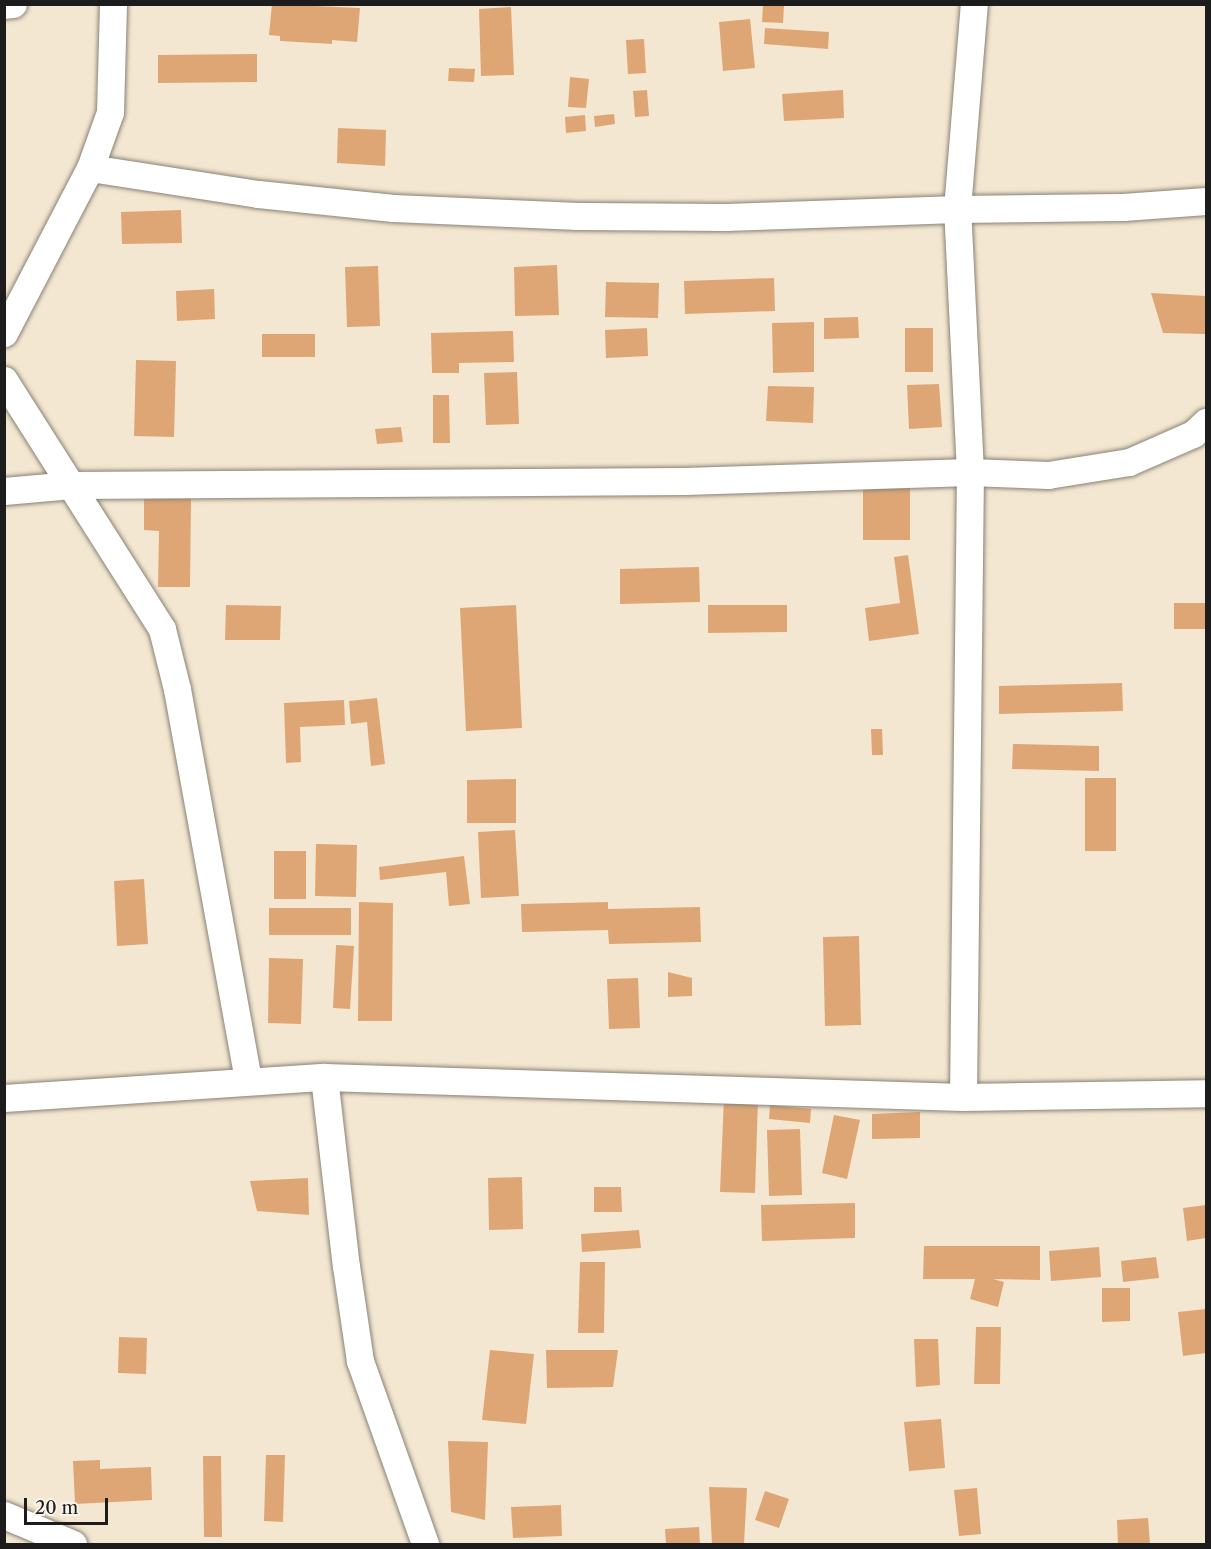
<!DOCTYPE html>
<style>
body{margin:0}
#map{position:relative;width:1211px;height:1549px;overflow:hidden;background:#f4e7d1;font-family:"Libre Caslon Text",serif}
div>[style]{position:absolute}
[style*='--x']{left:calc(var(--x)*1px);top:calc(var(--y)*1px);width:calc(var(--w)*1px);rotate:calc(var(--a)*1deg)}
.building>*{inset:0;background:#dfa675}
.roads{filter:drop-shadow(0 0 2px #888276) drop-shadow(0 0 2px #888276)}
.minor>*{height:27px;margin:-13.5px;padding:0 13.5px;transform-origin:13.5px;border-radius:13.5px;background:#fff}
span{translate:-50% -50%;white-space:nowrap;text-align:center;line-height:1.15;-webkit-text-stroke:4.5px #f7f3e8;paint-order:stroke}
.frame{position:absolute;inset:0;border:6px solid #1c1c1c;pointer-events:none}
.scale{position:absolute;left:24px;top:1498px;width:84px;height:27px;box-sizing:border-box;border:3px solid #1c1c1c;border-top:0;padding-left:8px;font-size:18px;line-height:21px;white-space:nowrap;color:#1c1c1c;-webkit-text-stroke:4px #f7f3e8;paint-order:stroke}
</style>
<div id="map">
<div class="building">
<i style="clip-path:polygon(272px 4px,360px 8px,357px 42px,332px 40px,332px 44px,280px 41px,280px 36px,269px 35px)"></i>
<i style="clip-path:polygon(763px 5px,784px 6px,783px 23px,762px 22px)"></i>
<i style="clip-path:polygon(511px 7px,514px 75px,481px 76px,479px 9px)"></i>
<i style="clip-path:polygon(750px 19px,755px 68px,723px 71px,719px 22px)"></i>
<i style="clip-path:polygon(765px 28px,829px 32px,828px 49px,764px 44px)"></i>
<i style="clip-path:polygon(644px 39px,646px 73px,628px 74px,626px 40px)"></i>
<i style="clip-path:polygon(257px 54px,257px 82px,158px 83px,158px 55px)"></i>
<i style="clip-path:polygon(449px 68px,475px 69px,474px 82px,448px 81px)"></i>
<i style="clip-path:polygon(570px 77px,589px 79px,586px 108px,568px 107px)"></i>
<i style="clip-path:polygon(647px 90px,649px 116px,635px 117px,633px 91px)"></i>
<i style="clip-path:polygon(843px 90px,844px 118px,784px 121px,782px 94px)"></i>
<i style="clip-path:polygon(614px 114px,615px 124px,595px 127px,594px 116px)"></i>
<i style="clip-path:polygon(585px 115px,586px 131px,566px 133px,565px 117px)"></i>
<i style="clip-path:polygon(338px 128px,386px 130px,385px 166px,337px 163px)"></i>
<i style="clip-path:polygon(181px 210px,182px 243px,122px 244px,121px 212px)"></i>
<i style="clip-path:polygon(557px 265px,559px 315px,515px 316px,514px 267px)"></i>
<i style="clip-path:polygon(378px 266px,380px 326px,347px 327px,345px 267px)"></i>
<i style="clip-path:polygon(774px 278px,775px 311px,685px 314px,684px 281px)"></i>
<i style="clip-path:polygon(606px 282px,659px 283px,658px 318px,605px 317px)"></i>
<i style="clip-path:polygon(214px 289px,215px 319px,177px 321px,176px 291px)"></i>
<i style="clip-path:polygon(1151px 293px,1206px 296px,1206px 334px,1163px 333px)"></i>
<i style="clip-path:polygon(858px 317px,859px 338px,824px 339px,824px 318px)"></i>
<i style="clip-path:polygon(814px 322px,814px 372px,773px 373px,772px 323px)"></i>
<i style="clip-path:polygon(647px 328px,648px 356px,606px 358px,605px 330px)"></i>
<i style="clip-path:polygon(905px 328px,933px 328px,933px 372px,905px 372px)"></i>
<i style="clip-path:polygon(513px 331px,514px 362px,459px 363px,459px 373px,432px 373px,431px 333px)"></i>
<i style="clip-path:polygon(262px 334px,315px 334px,315px 357px,262px 357px)"></i>
<i style="clip-path:polygon(136px 360px,176px 361px,174px 437px,134px 436px)"></i>
<i style="clip-path:polygon(517px 372px,519px 424px,486px 425px,484px 373px)"></i>
<i style="clip-path:polygon(939px 384px,942px 427px,909px 429px,907px 385px)"></i>
<i style="clip-path:polygon(768px 386px,814px 387px,813px 423px,766px 421px)"></i>
<i style="clip-path:polygon(433px 395px,449px 395px,450px 443px,433px 443px)"></i>
<i style="clip-path:polygon(401px 427px,403px 442px,377px 444px,375px 429px)"></i>
<i style="clip-path:polygon(863px 479px,910px 479px,910px 540px,863px 540px)"></i>
<i style="clip-path:polygon(144px 499px,191px 499px,190px 587px,158px 587px,159px 531px,144px 530px)"></i>
<i style="clip-path:polygon(908px 555px,919px 634px,869px 641px,865px 608px,900px 603px,894px 557px)"></i>
<i style="clip-path:polygon(699px 567px,700px 602px,620px 604px,620px 569px)"></i>
<i style="clip-path:polygon(1174px 603px,1206px 603px,1206px 629px,1174px 629px)"></i>
<i style="clip-path:polygon(226px 605px,281px 606px,280px 640px,225px 640px)"></i>
<i style="clip-path:polygon(516px 605px,522px 728px,466px 731px,460px 608px)"></i>
<i style="clip-path:polygon(708px 605px,787px 605px,787px 632px,708px 633px)"></i>
<i style="clip-path:polygon(1122px 683px,1123px 711px,999px 714px,999px 686px)"></i>
<i style="clip-path:polygon(377px 698px,385px 764px,371px 766px,367px 722px,351px 724px,349px 701px)"></i>
<i style="clip-path:polygon(344px 700px,345px 725px,300px 727px,301px 762px,286px 763px,284px 703px)"></i>
<i style="clip-path:polygon(871px 729px,882px 729px,883px 755px,872px 755px)"></i>
<i style="clip-path:polygon(1013px 744px,1099px 746px,1099px 771px,1012px 769px)"></i>
<i style="clip-path:polygon(1085px 778px,1116px 778px,1116px 851px,1085px 851px)"></i>
<i style="clip-path:polygon(516px 779px,516px 823px,467px 823px,467px 780px)"></i>
<i style="clip-path:polygon(515px 830px,519px 896px,481px 898px,478px 832px)"></i>
<i style="clip-path:polygon(316px 844px,357px 845px,356px 897px,315px 896px)"></i>
<i style="clip-path:polygon(274px 851px,306px 851px,306px 899px,274px 899px)"></i>
<i style="clip-path:polygon(464px 856px,470px 904px,449px 906px,446px 872px,380px 880px,379px 867px)"></i>
<i style="clip-path:polygon(144px 879px,148px 944px,117px 946px,114px 881px)"></i>
<i style="clip-path:polygon(359px 902px,393px 903px,392px 1021px,358px 1021px)"></i>
<i style="clip-path:polygon(608px 902px,608px 909px,700px 907px,701px 942px,609px 944px,608px 930px,522px 932px,521px 904px)"></i>
<i style="clip-path:polygon(269px 908px,351px 908px,351px 935px,269px 935px)"></i>
<i style="clip-path:polygon(859px 936px,861px 1025px,825px 1026px,823px 937px)"></i>
<i style="clip-path:polygon(336px 945px,354px 946px,350px 1009px,333px 1008px)"></i>
<i style="clip-path:polygon(269px 958px,303px 959px,301px 1024px,268px 1023px)"></i>
<i style="clip-path:polygon(668px 972px,692px 978px,692px 996px,668px 997px)"></i>
<i style="clip-path:polygon(638px 978px,640px 1028px,609px 1029px,607px 979px)"></i>
<i style="clip-path:polygon(724px 1098px,758px 1100px,755px 1193px,720px 1192px)"></i>
<i style="clip-path:polygon(770px 1105px,811px 1109px,810px 1123px,769px 1119px)"></i>
<i style="clip-path:polygon(920px 1112px,920px 1138px,872px 1139px,872px 1114px)"></i>
<i style="clip-path:polygon(834px 1115px,860px 1120px,847px 1179px,822px 1173px)"></i>
<i style="clip-path:polygon(800px 1129px,802px 1195px,769px 1196px,767px 1130px)"></i>
<i style="clip-path:polygon(522px 1177px,523px 1229px,489px 1230px,488px 1178px)"></i>
<i style="clip-path:polygon(308px 1178px,309px 1215px,257px 1211px,250px 1181px)"></i>
<i style="clip-path:polygon(594px 1187px,621px 1187px,622px 1212px,594px 1212px)"></i>
<i style="clip-path:polygon(855px 1203px,855px 1238px,762px 1241px,761px 1205px)"></i>
<i style="clip-path:polygon(1206px 1205px,1206px 1238px,1187px 1241px,1183px 1208px)"></i>
<i style="clip-path:polygon(639px 1230px,641px 1248px,582px 1252px,581px 1234px)"></i>
<i style="clip-path:polygon(924px 1246px,1040px 1246px,1040px 1280px,993px 1279px,1004px 1282px,998px 1307px,970px 1299px,975px 1279px,923px 1279px)"></i>
<i style="clip-path:polygon(1099px 1247px,1101px 1277px,1051px 1281px,1049px 1251px)"></i>
<i style="clip-path:polygon(1156px 1257px,1159px 1278px,1123px 1282px,1121px 1261px)"></i>
<i style="clip-path:polygon(580px 1262px,605px 1262px,604px 1333px,578px 1333px)"></i>
<i style="clip-path:polygon(1102px 1288px,1130px 1288px,1130px 1321px,1102px 1322px)"></i>
<i style="clip-path:polygon(1206px 1309px,1206px 1353px,1183px 1356px,1178px 1312px)"></i>
<i style="clip-path:polygon(976px 1327px,1001px 1327px,1000px 1384px,974px 1384px)"></i>
<i style="clip-path:polygon(119px 1337px,147px 1338px,146px 1374px,118px 1373px)"></i>
<i style="clip-path:polygon(914px 1339px,938px 1339px,940px 1385px,916px 1387px)"></i>
<i style="clip-path:polygon(490px 1350px,534px 1354px,526px 1424px,482px 1420px)"></i>
<i style="clip-path:polygon(546px 1350px,618px 1350px,613px 1387px,547px 1388px)"></i>
<i style="clip-path:polygon(941px 1419px,945px 1468px,909px 1471px,904px 1422px)"></i>
<i style="clip-path:polygon(448px 1441px,488px 1442px,485px 1520px,451px 1512px)"></i>
<i style="clip-path:polygon(266px 1455px,285px 1455px,283px 1522px,264px 1521px)"></i>
<i style="clip-path:polygon(203px 1456px,221px 1456px,222px 1537px,204px 1537px)"></i>
<i style="clip-path:polygon(100px 1460px,100px 1469px,151px 1467px,152px 1500px,75px 1504px,73px 1461px)"></i>
<i style="clip-path:polygon(709px 1487px,747px 1488px,744px 1544px,712px 1544px)"></i>
<i style="clip-path:polygon(977px 1488px,981px 1534px,959px 1536px,954px 1490px)"></i>
<i style="clip-path:polygon(765px 1491px,789px 1499px,779px 1528px,755px 1520px)"></i>
<i style="clip-path:polygon(561px 1505px,562px 1536px,513px 1538px,511px 1507px)"></i>
<i style="clip-path:polygon(1148px 1518px,1150px 1544px,1118px 1544px,1117px 1520px)"></i>
<i style="clip-path:polygon(699px 1527px,700px 1544px,666px 1544px,665px 1529px)"></i>
</div>
<div class="roads">
<div class="minor">
<i style="--x:4;--y:5;--w:9;--a:-6"></i>
<i style="--x:90;--y:168;--w:170;--a:8.8"></i>
<i style="--x:258;--y:194;--w:136;--a:5.9"></i>
<i style="--x:393;--y:208;--w:185;--a:2.5"></i>
<i style="--x:578;--y:216;--w:148;--a:0.4"></i>
<i style="--x:726;--y:217;--w:231;--a:-2"></i>
<i style="--x:957;--y:209;--w:166;--a:-0.7"></i>
<i style="--x:1123;--y:207;--w:83;--a:-4.1"></i>
<i style="--x:4;--y:333;--w:186;--a:-62.5"></i>
<i style="--x:90;--y:168;--w:59;--a:-70.3"></i>
<i style="--x:110;--y:112;--w:108;--a:-88.4"></i>
<i style="--x:4;--y:380;--w:295;--a:57.6"></i>
<i style="--x:162;--y:629;--w:62;--a:76"></i>
<i style="--x:177;--y:689;--w:398;--a:79.7"></i>
<i style="--x:4;--y:491;--w:68;--a:-5"></i>
<i style="--x:72;--y:485;--w:613;--a:-0.37"></i>
<i style="--x:685;--y:481;--w:285;--a:-1.8"></i>
<i style="--x:970;--y:472;--w:78;--a:2.2"></i>
<i style="--x:1048;--y:475;--w:82;--a:-9.1"></i>
<i style="--x:1129;--y:462;--w:70;--a:-23.6"></i>
<i style="--x:1193;--y:434;--w:18;--a:-43"></i>
<i style="--x:324;--y:1077;--w:190;--a:83.4"></i>
<i style="--x:346;--y:1266;--w:96;--a:81.6"></i>
<i style="--x:360;--y:1361;--w:194;--a:70.4"></i>
<i style="--x:963;--y:1097;--w:625;--a:-89.36"></i>
<i style="--x:970;--y:472;--w:263;--a:-92.8"></i>
<i style="--x:957;--y:209;--w:206;--a:-85.3"></i>
<i style="--x:4;--y:1098;--w:321;--a:-3.8"></i>
<i style="--x:324;--y:1077;--w:639;--a:1.79"></i>
<i style="--x:963;--y:1097;--w:243;--a:-0.9"></i>
<i style="--x:4;--y:1515;--w:75;--a:22.8"></i>
</div>
</div>
<div class="frame"></div>
<div class="scale">20 m</div>
</div>
